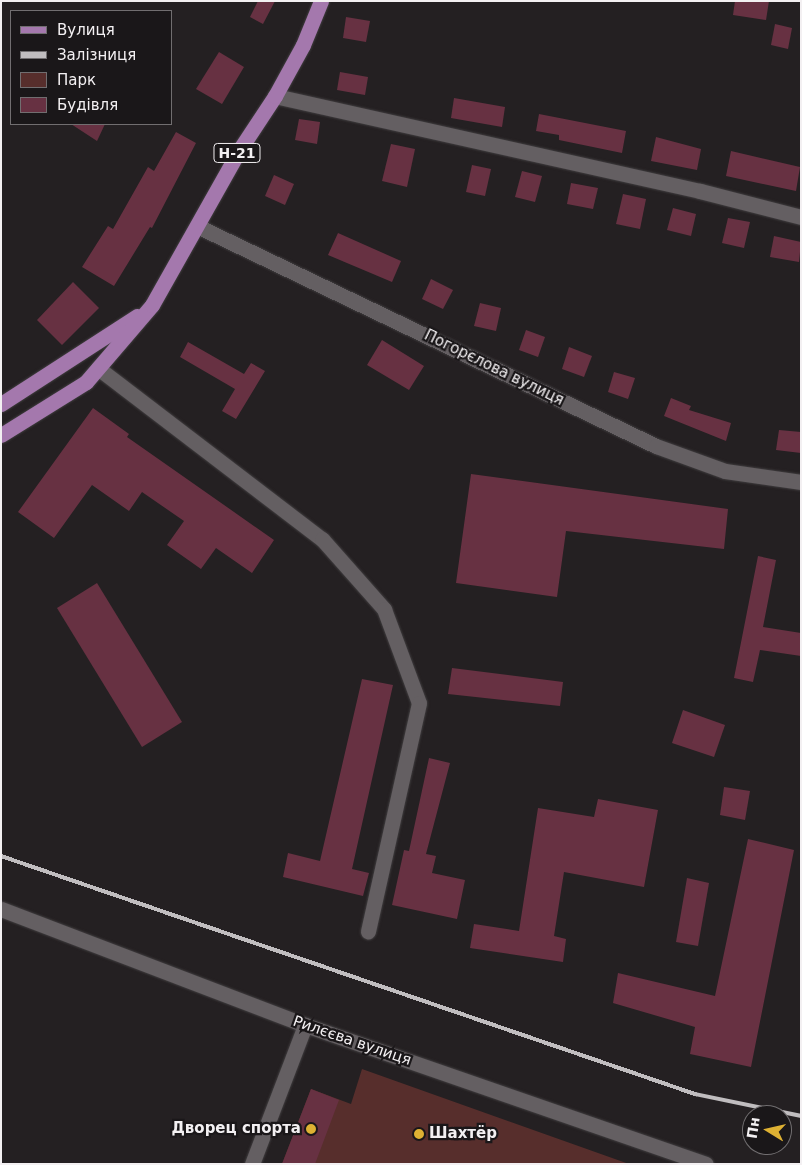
<!DOCTYPE html>
<meta charset="utf-8">
<style>
body{margin:0}
#map{position:relative;width:802px;height:1165px;overflow:hidden;background:#242022;font-family:"DejaVu Sans",sans-serif}
div>[style]{position:absolute}
[style*='--x']{left:calc(var(--x)*1px);top:calc(var(--y)*1px);width:calc(var(--w)*1px);rotate:calc(var(--a)*1deg)}
.green>*{inset:0;background:#572e2c}
.building>*{inset:0;background:#673142}
.roads{filter:drop-shadow(0 0 1px #403d3f) drop-shadow(0 0 1px #403d3f)}
.street>*{height:15px;margin:-7.5px;padding:0 7.5px;transform-origin:7.5px;border-radius:7.5px;background:#645f62}
.primary>*{height:15px;margin:-7.5px;padding:0 7.5px;transform-origin:7.5px;border-radius:7.5px;background:#a478ad}
.rail>*{height:4px;margin:-2px;padding:0 2px;transform-origin:2px;border-radius:2px;background:#c0bdbf}
.dots>*{width:14px;height:14px;translate:-50% -50%;box-sizing:border-box;border:2px solid #1a1719;border-radius:50%}
span{translate:-50% -50%;white-space:nowrap;text-align:center;line-height:1.15;-webkit-text-stroke:4.5px #1a1719;paint-order:stroke}
.shield-label span{padding:1px 4px;background:#1a1719;border:1px solid;border-radius:4px;-webkit-text-stroke-width:0}
.shield-label{font-size:14px;color:#f3f0f2;font-weight:700}
.street-label{font-size:15px;color:#f3f0f2}
.poi-label{font-size:15px;color:#f3f0f2;font-weight:700}
.right{translate:-100% -50%;text-align:right}
.left{translate:0 -50%;text-align:left}
.frame{position:absolute;inset:0;border:2px solid #f3f0f2;pointer-events:none}
.legend{position:absolute;left:10px;top:10px;width:162px;height:115px;box-sizing:border-box;background:#1a1719;border:1px solid #716e70;margin:0;padding:6px 9px;list-style:none;font-size:15px;color:#f3f0f2}
.legend li{display:flex;align-items:center;gap:10px;height:25px}
.legend b{width:25px;border:1px solid #716e70}
.north{position:absolute;left:742px;top:1105px;width:50px;height:50px;box-sizing:border-box;background:#1a1719;border:1px solid #716e70;border-radius:50%;rotate:279deg;font-size:14px;font-weight:700;line-height:20px;text-align:center;color:#f3f0f2}
.north::after{content:'';display:block;margin:auto;width:18px;height:22px;background:#deb133;clip-path:polygon(50% 0,100% 100%,50% 72%,0 100%)}
</style>
<div id="map">
<div class="green">
<i style="clip-path:polygon(362px 1069px,629px 1164px,282px 1164px,311px 1089px,351px 1104px)"></i>
</div>
<div class="building">
<i style="clip-path:polygon(258px 1px,275px 1px,263px 24px,250px 17px)"></i>
<i style="clip-path:polygon(735px 1px,769px 1px,766px 20px,733px 15px)"></i>
<i style="clip-path:polygon(346px 17px,370px 21px,366px 42px,343px 38px)"></i>
<i style="clip-path:polygon(775px 24px,792px 28px,788px 49px,771px 45px)"></i>
<i style="clip-path:polygon(219px 52px,244px 67px,222px 104px,196px 89px)"></i>
<i style="clip-path:polygon(340px 72px,368px 77px,365px 95px,337px 90px)"></i>
<i style="clip-path:polygon(454px 98px,505px 107px,502px 127px,451px 118px)"></i>
<i style="clip-path:polygon(539px 114px,626px 131px,622px 153px,559px 140px,559px 135px,536px 131px)"></i>
<i style="clip-path:polygon(299px 119px,320px 122px,317px 144px,295px 140px)"></i>
<i style="clip-path:polygon(71px 124px,105px 124px,97px 141px)"></i>
<i style="clip-path:polygon(176px 132px,196px 143px,152px 228px,150px 227px,114px 286px,82px 267px,108px 226px,113px 229px,148px 167px,154px 171px)"></i>
<i style="clip-path:polygon(656px 137px,701px 149px,697px 170px,651px 161px)"></i>
<i style="clip-path:polygon(391px 144px,415px 149px,407px 187px,382px 181px)"></i>
<i style="clip-path:polygon(731px 151px,800px 167px,796px 191px,726px 176px)"></i>
<i style="clip-path:polygon(472px 165px,491px 169px,485px 196px,466px 192px)"></i>
<i style="clip-path:polygon(522px 171px,542px 176px,535px 202px,515px 197px)"></i>
<i style="clip-path:polygon(274px 175px,294px 184px,285px 205px,265px 196px)"></i>
<i style="clip-path:polygon(571px 183px,598px 188px,593px 209px,567px 204px)"></i>
<i style="clip-path:polygon(623px 194px,646px 199px,640px 229px,616px 224px)"></i>
<i style="clip-path:polygon(673px 208px,696px 214px,691px 236px,667px 230px)"></i>
<i style="clip-path:polygon(728px 218px,750px 222px,744px 248px,722px 243px)"></i>
<i style="clip-path:polygon(338px 233px,401px 261px,392px 282px,328px 255px)"></i>
<i style="clip-path:polygon(774px 236px,801px 242px,799px 262px,770px 257px)"></i>
<i style="clip-path:polygon(431px 279px,453px 290px,443px 309px,422px 299px)"></i>
<i style="clip-path:polygon(73px 282px,99px 308px,62px 345px,37px 320px)"></i>
<i style="clip-path:polygon(480px 303px,501px 308px,496px 331px,474px 326px)"></i>
<i style="clip-path:polygon(526px 330px,545px 337px,538px 357px,519px 350px)"></i>
<i style="clip-path:polygon(382px 340px,424px 366px,409px 390px,367px 365px)"></i>
<i style="clip-path:polygon(188px 342px,244px 374px,251px 363px,265px 371px,236px 419px,222px 411px,235px 389px,180px 357px)"></i>
<i style="clip-path:polygon(569px 347px,592px 356px,584px 377px,562px 369px)"></i>
<i style="clip-path:polygon(614px 372px,635px 378px,628px 399px,608px 392px)"></i>
<i style="clip-path:polygon(671px 398px,691px 406px,689px 410px,731px 423px,726px 441px,664px 416px)"></i>
<i style="clip-path:polygon(93px 408px,129px 434px,127px 437px,274px 540px,252px 573px,216px 548px,201px 569px,167px 545px,184px 521px,142px 492px,129px 511px,92px 485px,54px 538px,18px 512px)"></i>
<i style="clip-path:polygon(779px 430px,801px 432px,801px 453px,776px 450px)"></i>
<i style="clip-path:polygon(471px 474px,728px 509px,724px 549px,566px 531px,557px 597px,456px 583px)"></i>
<i style="clip-path:polygon(758px 556px,776px 560px,763px 627px,801px 633px,801px 656px,760px 650px,753px 682px,734px 678px)"></i>
<i style="clip-path:polygon(97px 583px,182px 722px,142px 747px,57px 608px)"></i>
<i style="clip-path:polygon(452px 668px,563px 682px,560px 706px,448px 694px)"></i>
<i style="clip-path:polygon(362px 679px,393px 685px,352px 869px,369px 873px,363px 896px,283px 877px,288px 853px,320px 861px)"></i>
<i style="clip-path:polygon(683px 710px,725px 725px,714px 757px,672px 743px)"></i>
<i style="clip-path:polygon(429px 758px,450px 763px,426px 854px,436px 856px,432px 873px,465px 880px,457px 919px,392px 905px,404px 850px,409px 851px)"></i>
<i style="clip-path:polygon(724px 787px,750px 791px,745px 820px,720px 815px)"></i>
<i style="clip-path:polygon(598px 799px,658px 810px,644px 887px,564px 872px,554px 936px,566px 939px,563px 962px,470px 948px,474px 924px,519px 931px,538px 808px,594px 817px)"></i>
<i style="clip-path:polygon(748px 839px,794px 850px,751px 1067px,690px 1054px,695px 1027px,613px 1003px,618px 973px,715px 996px)"></i>
<i style="clip-path:polygon(687px 878px,709px 883px,698px 946px,676px 942px)"></i>
<i style="clip-path:polygon(311px 1089px,339px 1100px,315px 1164px,282px 1164px)"></i>
</div>
<div class="roads">
<div class="street">
<i style="--x:275;--y:96;--w:435;--a:12.6"></i>
<i style="--x:700;--y:191;--w:104;--a:14.4"></i>
<i style="--x:197;--y:226;--w:509;--a:25.61"></i>
<i style="--x:656;--y:446;--w:73;--a:19.9"></i>
<i style="--x:725;--y:471;--w:77;--a:8.2"></i>
<i style="--x:98;--y:368;--w:282;--a:37.4"></i>
<i style="--x:322;--y:539;--w:94;--a:48.5"></i>
<i style="--x:384;--y:609;--w:100;--a:69.6"></i>
<i style="--x:419;--y:703;--w:234;--a:102.6"></i>
<i style="--x:1;--y:909;--w:325;--a:20.9"></i>
<i style="--x:305;--y:1025;--w:424;--a:19.1"></i>
<i style="--x:252;--y:1164;--w:149;--a:-69.1"></i>
</div>
<div class="primary">
<i style="--x:1;--y:404;--w:162;--a:-32.9"></i>
<i style="--x:1;--y:435;--w:100;--a:-31.9"></i>
<i style="--x:86;--y:382;--w:101;--a:-49.4"></i>
<i style="--x:152;--y:305;--w:179;--a:-60.6"></i>
<i style="--x:240;--y:149;--w:64;--a:-56.6"></i>
<i style="--x:275;--y:96;--w:58;--a:-61.2"></i>
<i style="--x:303;--y:45;--w:48;--a:-67.8"></i>
</div>
</div>
<div class="rail">
<i style="--x:1;--y:856;--w:734;--a:18.93"></i>
<i style="--x:695;--y:1094;--w:108;--a:11.7"></i>
</div>
<div class="dots">
<i style="left:311px;top:1129px;background:#deb133"></i>
<i style="left:419px;top:1134px;background:#deb133"></i>
</div>
<div class="shield-label">
<span style="left:237px;top:153px">Н-21</span>
</div>
<div class="street-label">
<span style="left:494px;top:368px;rotate:26deg">Погорєлова вулиця</span>
<span style="left:352px;top:1041px;rotate:19deg">Рилєєва вулиця</span>
</div>
<div class="poi-label">
<span class="right" style="left:301px;top:1129px">Дворец спорта</span>
<span class="left" style="left:429px;top:1134px">Шахтёр</span>
</div>
<div class="frame"></div>
<ul class="legend">
<li><b style="height:6px;background:#a478ad"></b>Вулиця</li>
<li><b style="height:6px;background:#c0bdbf"></b>Залізниця</li>
<li><b style="height:14px;background:#572e2c"></b>Парк</li>
<li><b style="height:14px;background:#673142"></b>Будівля</li>
</ul>
<div class="north">Пн</div>
</div>
